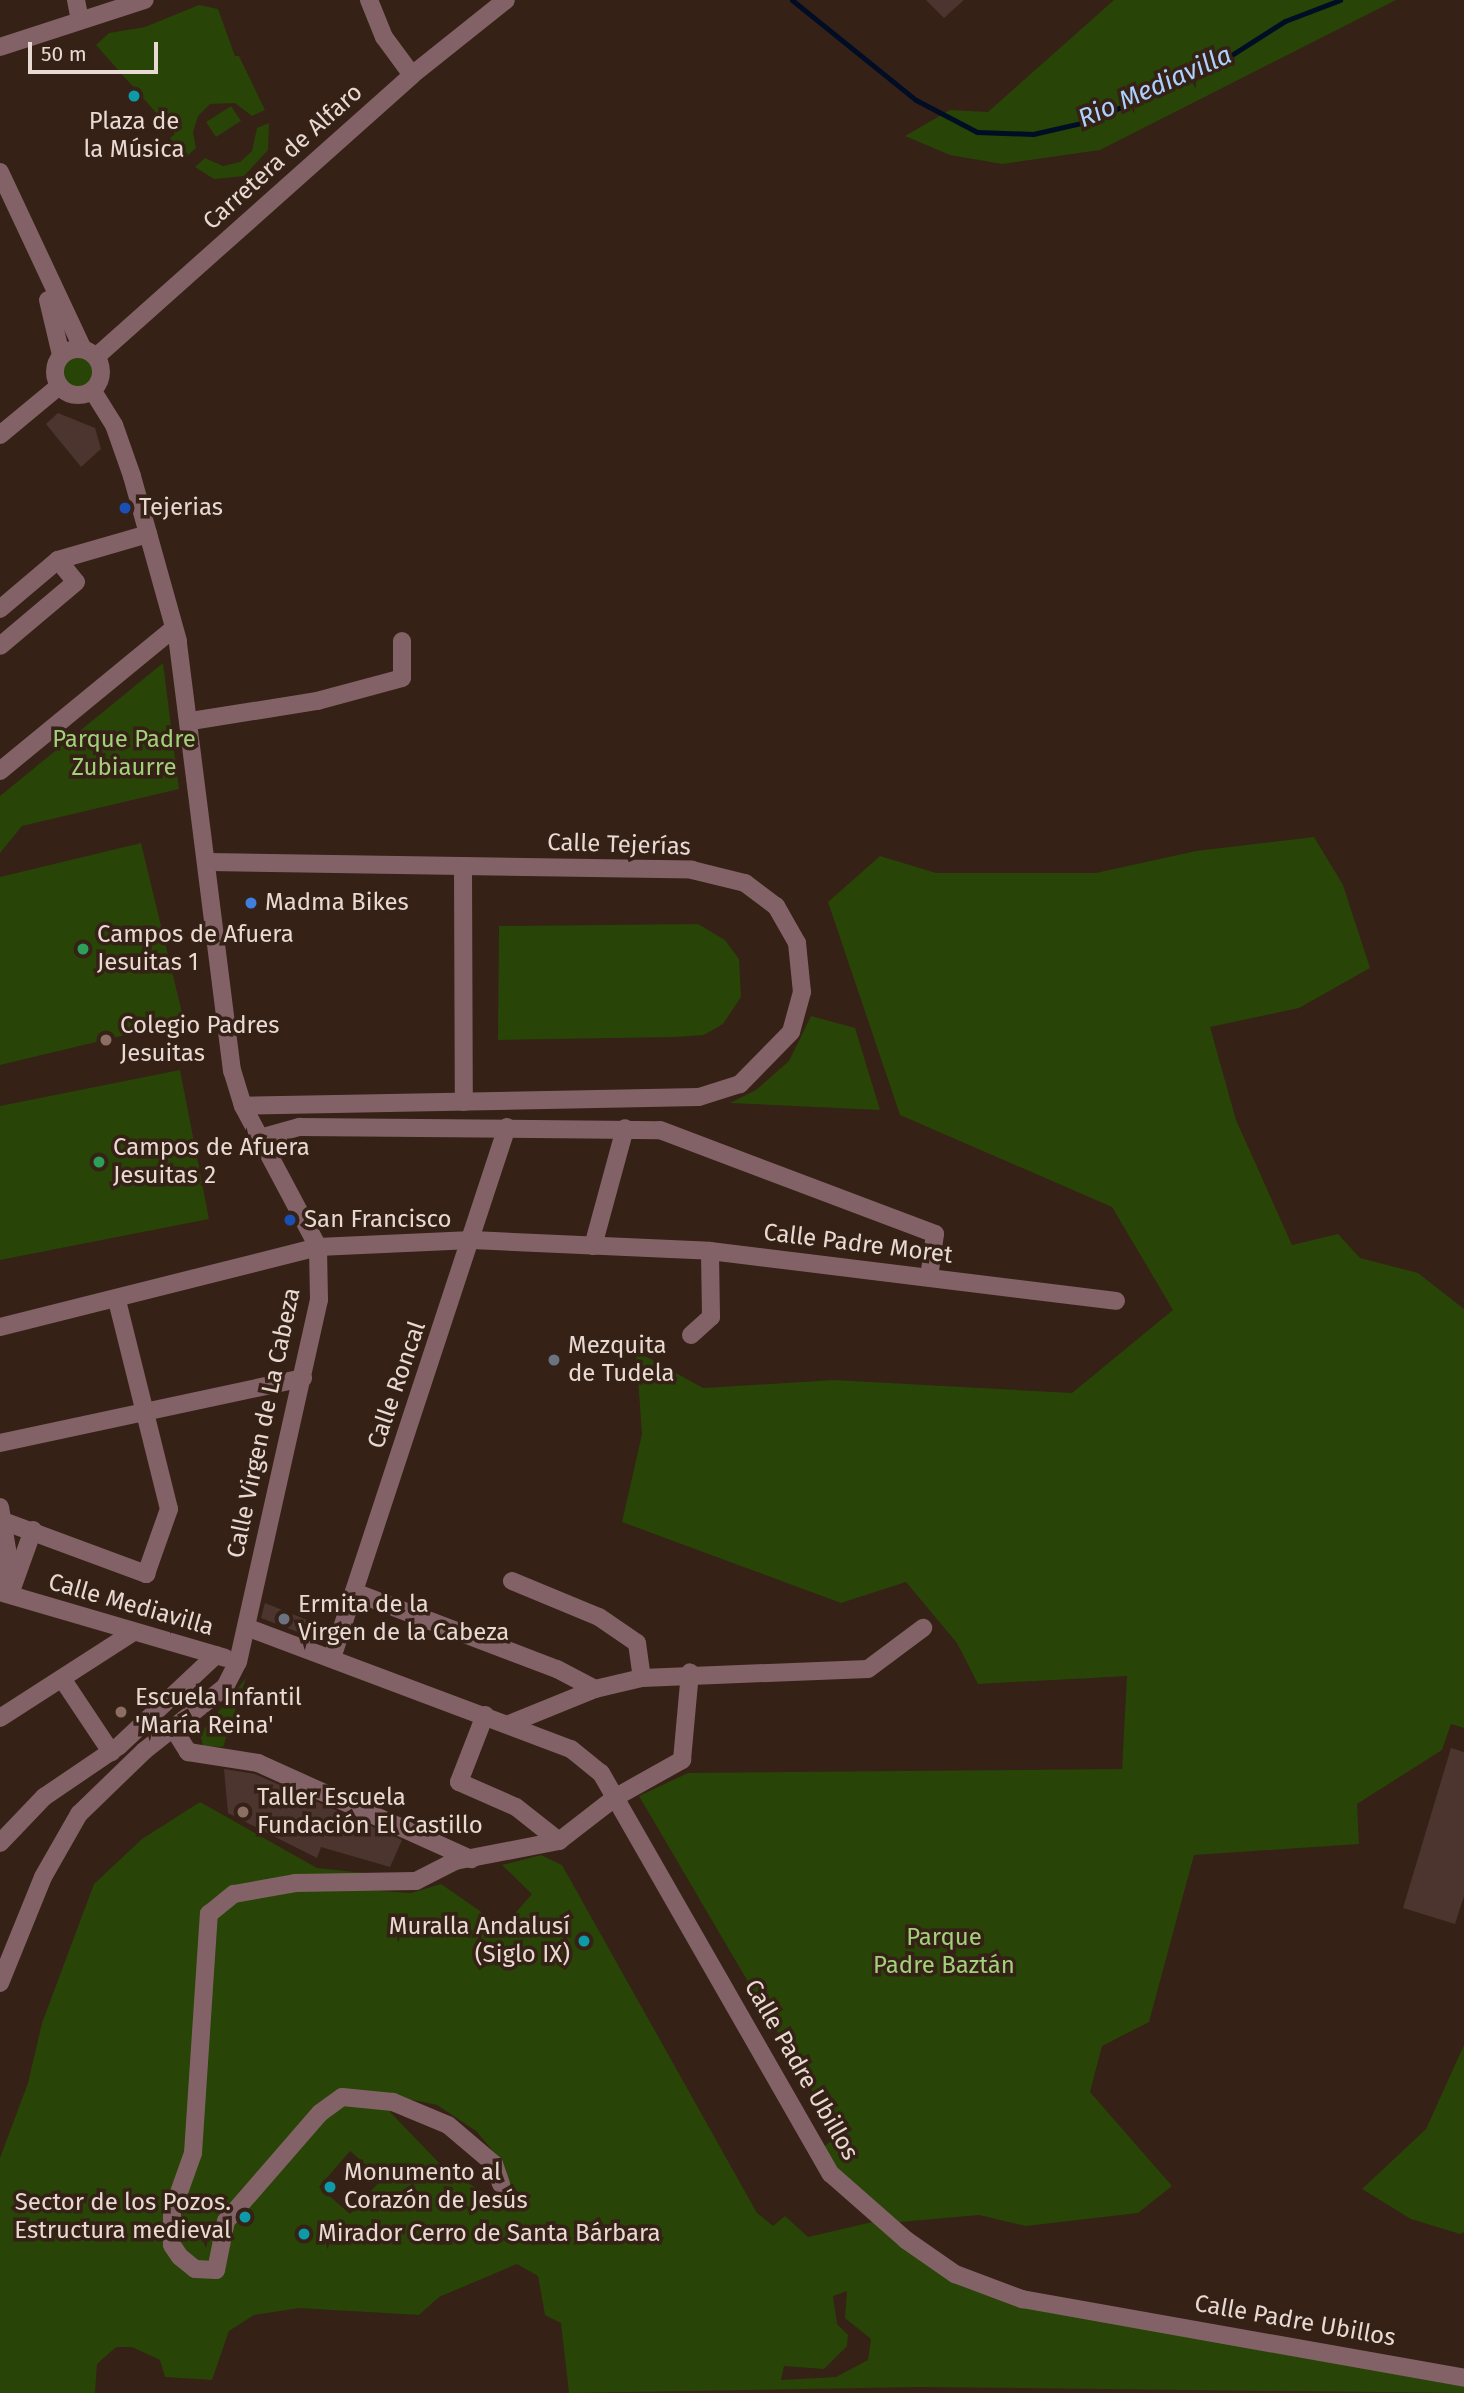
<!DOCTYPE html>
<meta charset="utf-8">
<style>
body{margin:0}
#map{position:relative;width:1464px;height:2393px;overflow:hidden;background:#352116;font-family:"Fira Sans",sans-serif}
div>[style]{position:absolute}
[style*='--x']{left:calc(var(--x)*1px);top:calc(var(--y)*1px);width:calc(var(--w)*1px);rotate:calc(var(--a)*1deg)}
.green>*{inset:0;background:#284406}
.round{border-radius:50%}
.stream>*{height:5px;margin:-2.5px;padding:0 2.5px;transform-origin:2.5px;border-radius:2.5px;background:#000d25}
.building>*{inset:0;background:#4d352f}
.minor>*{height:18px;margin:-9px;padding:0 9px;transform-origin:9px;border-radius:9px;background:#826266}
.minor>.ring{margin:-9px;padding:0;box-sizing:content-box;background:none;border:18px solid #826266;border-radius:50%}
.dots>*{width:19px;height:19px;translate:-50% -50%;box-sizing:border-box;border:4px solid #352116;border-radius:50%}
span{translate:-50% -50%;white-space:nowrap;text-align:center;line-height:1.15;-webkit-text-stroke:7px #352116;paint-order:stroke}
.poi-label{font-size:24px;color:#e8dad3}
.left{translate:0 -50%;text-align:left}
.right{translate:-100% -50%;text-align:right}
.street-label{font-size:24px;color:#e8dad3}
.park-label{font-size:24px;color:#a2d17a}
.water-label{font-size:26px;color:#add1ff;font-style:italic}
.scale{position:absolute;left:28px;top:42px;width:130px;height:32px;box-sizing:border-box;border:4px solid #e8dad3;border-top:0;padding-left:9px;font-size:21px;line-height:24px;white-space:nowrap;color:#e8dad3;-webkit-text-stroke:5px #352116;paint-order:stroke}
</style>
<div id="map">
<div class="green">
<i style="clip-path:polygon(1114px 0,1396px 0,1100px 150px,1002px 164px,950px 155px,905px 136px,950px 110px,988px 112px)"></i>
<i style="clip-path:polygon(199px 5px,218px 9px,235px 56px,239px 56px,265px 110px,252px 116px,235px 103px,210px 104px,198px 116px,193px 132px,196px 148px,186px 157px,170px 138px,175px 134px,96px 45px,109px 33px,145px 27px)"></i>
<i style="clip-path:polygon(231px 106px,241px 121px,216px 137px,206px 122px)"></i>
<i style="clip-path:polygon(269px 123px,268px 150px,244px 176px,214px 179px,195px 167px,205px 158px,223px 166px,240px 162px,252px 151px,257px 128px)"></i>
<i class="round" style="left:60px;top:353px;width:34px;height:34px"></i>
<i style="clip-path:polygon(163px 663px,179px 789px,22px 826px,0 853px,0 796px)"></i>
<i style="clip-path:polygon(1314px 837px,1343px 885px,1370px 968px,1299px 1008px,1210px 1027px,1236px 1120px,1292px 1245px,1338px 1234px,1360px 1258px,1418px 1273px,1464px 1309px,1464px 1728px,1451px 1724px,1442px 1750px,1357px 1804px,1359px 1844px,1194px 1855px,1149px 2022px,1102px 2046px,1090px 2092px,1172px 2186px,1138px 2213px,1026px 2226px,979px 2215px,889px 2223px,820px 2150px,838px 2135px,639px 1796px,688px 1773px,1122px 1769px,1127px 1676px,978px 1684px,957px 1643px,906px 1582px,841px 1603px,622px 1522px,642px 1434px,636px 1351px,703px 1388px,834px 1380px,1072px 1393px,1173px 1310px,1112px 1207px,900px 1115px,828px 902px,880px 856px,936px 873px,1096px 873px,1196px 851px)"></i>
<i style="clip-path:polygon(141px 843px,184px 1021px,0 1065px,0 877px)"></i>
<i style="clip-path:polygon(698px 924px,725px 940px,739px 959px,741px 997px,723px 1024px,704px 1035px,676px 1037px,498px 1040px,499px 926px)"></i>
<i style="clip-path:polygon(811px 1016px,855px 1028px,880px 1110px,730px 1103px,756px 1090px,789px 1061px)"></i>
<i style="clip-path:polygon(180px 1070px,209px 1219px,0 1260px,0 1106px)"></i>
<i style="clip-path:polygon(246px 1678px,223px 1747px,203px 1746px,200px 1734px)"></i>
<i style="clip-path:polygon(evenodd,200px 1802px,317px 1868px,374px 1874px,366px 1890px,411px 1893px,441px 1884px,503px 1927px,532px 1894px,502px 1865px,541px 1855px,562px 1865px,757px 2213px,773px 2226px,785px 2216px,808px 2237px,881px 2220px,991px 2290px,1464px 2379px,1464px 2393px,919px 2387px,569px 2393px,561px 2323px,545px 2315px,538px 2276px,517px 2264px,439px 2297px,419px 2315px,299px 2308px,254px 2315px,229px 2331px,212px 2380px,165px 2377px,160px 2360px,132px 2347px,116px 2347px,97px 2364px,95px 2393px,0 2393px,0 2158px,28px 2083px,42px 2023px,94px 1884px,142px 1839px,200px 1802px,395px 2096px,437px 2105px,476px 2131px,502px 2162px,509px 2192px,487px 2195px,443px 2167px,390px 2112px,395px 2096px,200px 1802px,350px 2151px,382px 2179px,350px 2214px,319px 2187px,350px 2151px,200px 1802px,847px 2291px,845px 2318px,871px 2339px,868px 2360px,836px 2377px,781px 2380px,784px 2366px,824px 2369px,847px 2346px,848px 2335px,837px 2324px,833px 2296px,847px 2291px)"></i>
<i style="clip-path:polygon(1464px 2045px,1464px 2232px,1460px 2234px,1411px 2219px,1362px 2189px,1426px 2129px)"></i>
</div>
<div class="stream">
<i style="--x:792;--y:0;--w:159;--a:38.9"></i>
<i style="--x:916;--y:100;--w:69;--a:27.7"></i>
<i style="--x:977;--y:132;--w:56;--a:2"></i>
<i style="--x:1033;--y:134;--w:58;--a:-12.8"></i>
<i style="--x:1090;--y:121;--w:141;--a:-24.2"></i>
<i style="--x:1219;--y:63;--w:78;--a:-32.5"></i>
<i style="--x:1285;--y:21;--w:59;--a:-20.9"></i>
</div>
<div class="building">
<i style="clip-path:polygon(926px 0,964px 0,944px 18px)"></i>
<i style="clip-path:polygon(58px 413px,95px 428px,101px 449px,81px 467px,46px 424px)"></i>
<i style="clip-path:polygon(265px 1603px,307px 1620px,303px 1634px,261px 1618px)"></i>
<i style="clip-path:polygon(1451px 1748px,1464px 1752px,1464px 1896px,1455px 1924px,1403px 1908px)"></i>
<i style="clip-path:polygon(224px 1769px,255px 1774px,402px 1840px,390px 1867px,321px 1847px,317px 1858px,228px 1813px)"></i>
</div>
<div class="minor">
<i style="--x:76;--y:0;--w:20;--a:79"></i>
<i style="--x:369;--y:0;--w:40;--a:68"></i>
<i style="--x:384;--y:37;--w:47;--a:53.6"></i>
<i style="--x:0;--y:47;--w:152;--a:-18"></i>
<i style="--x:0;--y:172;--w:195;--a:64.9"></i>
<i style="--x:48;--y:300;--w:57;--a:76.7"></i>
<i class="ring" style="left:55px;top:349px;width:28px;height:28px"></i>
<i style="--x:97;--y:356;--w:422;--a:-41.7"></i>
<i style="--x:412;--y:75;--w:120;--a:-38.6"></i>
<i style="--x:0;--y:435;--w:77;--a:-39.7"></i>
<i style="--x:58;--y:560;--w:94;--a:-16.1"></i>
<i style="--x:0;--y:609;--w:76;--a:-40.2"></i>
<i style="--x:58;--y:560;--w:28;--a:51"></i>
<i style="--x:76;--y:582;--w:99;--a:139.9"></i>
<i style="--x:191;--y:721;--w:128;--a:-9"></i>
<i style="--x:317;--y:701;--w:88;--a:-15.1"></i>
<i style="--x:402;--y:678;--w:37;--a:-90"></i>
<i style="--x:0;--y:771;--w:225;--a:-39.4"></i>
<i style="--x:208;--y:862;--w:484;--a:0.9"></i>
<i style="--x:692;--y:870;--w:55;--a:13.8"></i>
<i style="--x:745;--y:883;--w:39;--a:37"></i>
<i style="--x:776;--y:906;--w:43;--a:60.4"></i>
<i style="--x:797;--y:943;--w:49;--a:84.2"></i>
<i style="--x:802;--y:992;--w:41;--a:105.4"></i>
<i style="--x:791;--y:1032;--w:73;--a:134.4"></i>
<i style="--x:740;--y:1084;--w:43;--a:162.4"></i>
<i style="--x:699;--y:1097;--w:456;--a:178.9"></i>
<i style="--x:463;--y:866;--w:236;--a:89.8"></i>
<i style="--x:260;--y:1138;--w:41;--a:-15.8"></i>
<i style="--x:299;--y:1127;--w:361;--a:0.5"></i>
<i style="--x:660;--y:1130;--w:294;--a:20.7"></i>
<i style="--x:935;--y:1234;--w:44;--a:97.8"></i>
<i style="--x:593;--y:1246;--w:122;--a:-74.8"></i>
<i style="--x:0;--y:1327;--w:328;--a:-14.1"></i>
<i style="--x:318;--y:1247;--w:154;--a:-2.6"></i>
<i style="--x:472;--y:1240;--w:238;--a:2.6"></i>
<i style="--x:710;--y:1251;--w:409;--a:7"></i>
<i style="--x:691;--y:1335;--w:27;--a:-42"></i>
<i style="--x:711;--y:1317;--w:66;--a:-90.9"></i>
<i style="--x:0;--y:1443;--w:310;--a:-12.1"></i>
<i style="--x:0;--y:1507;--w:55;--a:80.5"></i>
<i style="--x:9;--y:1561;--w:23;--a:113"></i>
<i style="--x:0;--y:1582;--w:16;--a:50"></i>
<i style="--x:3;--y:1521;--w:153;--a:20.3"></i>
<i style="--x:146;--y:1574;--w:69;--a:-70.5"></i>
<i style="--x:169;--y:1509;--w:214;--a:-104"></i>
<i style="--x:512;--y:1581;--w:94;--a:22.5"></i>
<i style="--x:599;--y:1617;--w:46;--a:34.4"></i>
<i style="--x:637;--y:1643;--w:35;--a:82"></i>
<i style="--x:0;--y:1592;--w:234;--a:16.3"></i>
<i style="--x:354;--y:1592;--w:217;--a:20.8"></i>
<i style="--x:557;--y:1669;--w:43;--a:27.8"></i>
<i style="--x:10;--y:1594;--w:68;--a:-70.2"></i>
<i style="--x:246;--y:1627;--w:347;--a:20.6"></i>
<i style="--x:571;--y:1749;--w:38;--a:39"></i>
<i style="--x:601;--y:1773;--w:462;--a:60.2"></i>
<i style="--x:831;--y:2174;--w:100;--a:41.3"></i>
<i style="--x:906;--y:2240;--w:60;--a:34.8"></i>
<i style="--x:955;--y:2274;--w:72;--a:20.5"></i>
<i style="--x:1022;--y:2299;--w:449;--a:10.1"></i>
<i style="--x:332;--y:1658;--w:559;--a:-71.76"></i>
<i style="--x:63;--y:1680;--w:87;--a:56.3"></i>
<i style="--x:485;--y:1715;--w:72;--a:111.2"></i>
<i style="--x:459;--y:1782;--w:62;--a:23.7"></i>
<i style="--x:516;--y:1807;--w:55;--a:38.3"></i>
<i style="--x:0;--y:1718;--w:157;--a:-32.8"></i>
<i style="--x:509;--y:1724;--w:93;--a:-22.1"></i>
<i style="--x:595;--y:1689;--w:48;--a:-13.2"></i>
<i style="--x:642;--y:1678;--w:226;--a:-2.3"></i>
<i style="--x:868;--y:1669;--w:69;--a:-36.7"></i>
<i style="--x:175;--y:1731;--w:25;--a:58"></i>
<i style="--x:188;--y:1752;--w:71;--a:8.9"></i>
<i style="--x:258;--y:1763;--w:234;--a:24.3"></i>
<i style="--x:0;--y:1843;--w:64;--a:-46.3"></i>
<i style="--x:44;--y:1797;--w:91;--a:-34.2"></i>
<i style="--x:119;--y:1746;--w:133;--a:-43.2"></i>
<i style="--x:0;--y:1983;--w:114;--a:-67.9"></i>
<i style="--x:43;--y:1877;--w:73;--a:-60.3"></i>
<i style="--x:79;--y:1814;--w:91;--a:-44.1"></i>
<i style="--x:144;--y:1751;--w:103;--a:-38.3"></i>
<i style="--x:225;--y:1687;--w:28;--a:-63"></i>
<i style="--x:238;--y:1662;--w:371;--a:-77.4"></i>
<i style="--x:319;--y:1300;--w:53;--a:-91.1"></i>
<i style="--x:318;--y:1247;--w:160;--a:-118"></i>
<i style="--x:243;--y:1106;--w:37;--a:-107"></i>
<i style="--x:232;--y:1071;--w:433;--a:-97.2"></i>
<i style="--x:178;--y:641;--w:171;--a:-105.6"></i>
<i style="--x:132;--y:476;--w:54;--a:-109.4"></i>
<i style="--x:114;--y:425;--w:40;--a:-122"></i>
<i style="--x:501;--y:2184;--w:21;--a:-109"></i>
<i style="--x:494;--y:2164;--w:60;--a:-139.7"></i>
<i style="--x:448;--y:2125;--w:60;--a:-157.3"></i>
<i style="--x:393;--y:2102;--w:51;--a:-174.4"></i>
<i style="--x:342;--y:2097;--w:27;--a:144"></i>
<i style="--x:320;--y:2113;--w:143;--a:131"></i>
<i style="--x:226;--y:2221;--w:50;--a:101.5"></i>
<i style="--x:216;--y:2270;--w:21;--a:-177"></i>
<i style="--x:195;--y:2269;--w:19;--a:-141"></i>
<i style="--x:180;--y:2257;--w:14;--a:-124"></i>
<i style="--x:172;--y:2245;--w:33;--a:-90"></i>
<i style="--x:172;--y:2212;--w:63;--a:-70.4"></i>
<i style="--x:193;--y:2153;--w:240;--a:-86.2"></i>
<i style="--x:209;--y:1914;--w:32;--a:-39"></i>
<i style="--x:234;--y:1894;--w:62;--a:-10.2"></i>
<i style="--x:295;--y:1883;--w:121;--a:-0.9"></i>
<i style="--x:416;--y:1881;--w:44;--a:-27.1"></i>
<i style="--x:455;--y:1861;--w:106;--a:-10.9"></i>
<i style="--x:559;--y:1841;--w:72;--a:-37.7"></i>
<i style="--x:616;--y:1797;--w:76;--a:-29.3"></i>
<i style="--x:682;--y:1760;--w:88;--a:-84.8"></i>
</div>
<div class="dots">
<i style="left:134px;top:96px;background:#0f9aa8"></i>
<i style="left:125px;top:508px;background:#1a4fb4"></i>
<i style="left:251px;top:903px;background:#3f7fe0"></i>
<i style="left:83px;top:949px;background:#2e9e5b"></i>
<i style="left:106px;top:1040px;background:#8d6e63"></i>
<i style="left:99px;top:1162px;background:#2e9e5b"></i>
<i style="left:290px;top:1220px;background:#1a4fb4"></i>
<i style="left:554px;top:1360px;background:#6b7280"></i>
<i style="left:284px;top:1619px;background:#6b7280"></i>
<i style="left:121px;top:1712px;background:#8d6e63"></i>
<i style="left:243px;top:1812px;background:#8d6e63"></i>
<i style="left:584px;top:1941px;background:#0f9aa8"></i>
<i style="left:330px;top:2187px;background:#0f9aa8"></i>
<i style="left:245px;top:2217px;background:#0f9aa8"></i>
<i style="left:304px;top:2234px;background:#0f9aa8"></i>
</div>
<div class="poi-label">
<span style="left:134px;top:136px">Plaza de<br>la Música</span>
<span class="left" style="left:139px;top:508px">Tejerias</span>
<span class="left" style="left:265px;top:903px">Madma Bikes</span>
<span class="left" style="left:97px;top:949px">Campos de Afuera<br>Jesuitas 1</span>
<span class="left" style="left:120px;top:1040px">Colegio Padres<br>Jesuitas</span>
<span class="left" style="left:113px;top:1162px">Campos de Afuera<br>Jesuitas 2</span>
<span class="left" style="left:304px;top:1220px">San Francisco</span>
<span class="left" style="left:568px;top:1360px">Mezquita<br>de Tudela</span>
<span class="left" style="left:298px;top:1619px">Ermita de la<br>Virgen de la Cabeza</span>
<span class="left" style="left:135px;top:1712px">Escuela Infantil<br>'María Reina'</span>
<span class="left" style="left:257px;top:1812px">Taller Escuela<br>Fundación El Castillo</span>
<span class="right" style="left:570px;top:1941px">Muralla Andalusí<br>(Siglo IX)</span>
<span class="left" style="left:344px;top:2187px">Monumento al<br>Corazón de Jesús</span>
<span class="right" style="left:231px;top:2217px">Sector de los Pozos.<br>Estructura medieval</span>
<span class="left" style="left:318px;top:2234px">Mirador Cerro de Santa Bárbara</span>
</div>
<div class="street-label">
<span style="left:283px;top:157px;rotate:-42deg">Carretera de Alfaro</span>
<span style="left:619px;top:845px;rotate:2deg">Calle Tejerías</span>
<span style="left:858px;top:1244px;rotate:7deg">Calle Padre Moret</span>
<span style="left:397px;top:1385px;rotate:-71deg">Calle Roncal</span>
<span style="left:264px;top:1423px;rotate:-78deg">Calle Virgen de La Cabeza</span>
<span style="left:131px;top:1605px;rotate:16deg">Calle Mediavilla</span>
<span style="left:801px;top:2070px;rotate:60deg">Calle Padre Ubillos</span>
<span style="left:1295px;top:2321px;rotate:10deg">Calle Padre Ubillos</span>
</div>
<div class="park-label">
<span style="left:124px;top:754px">Parque Padre<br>Zubiaurre</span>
<span style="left:944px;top:1952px">Parque<br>Padre Baztán</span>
</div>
<div class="water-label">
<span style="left:1155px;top:87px;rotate:-24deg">Rio Mediavilla</span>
</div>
<div class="scale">50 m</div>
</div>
